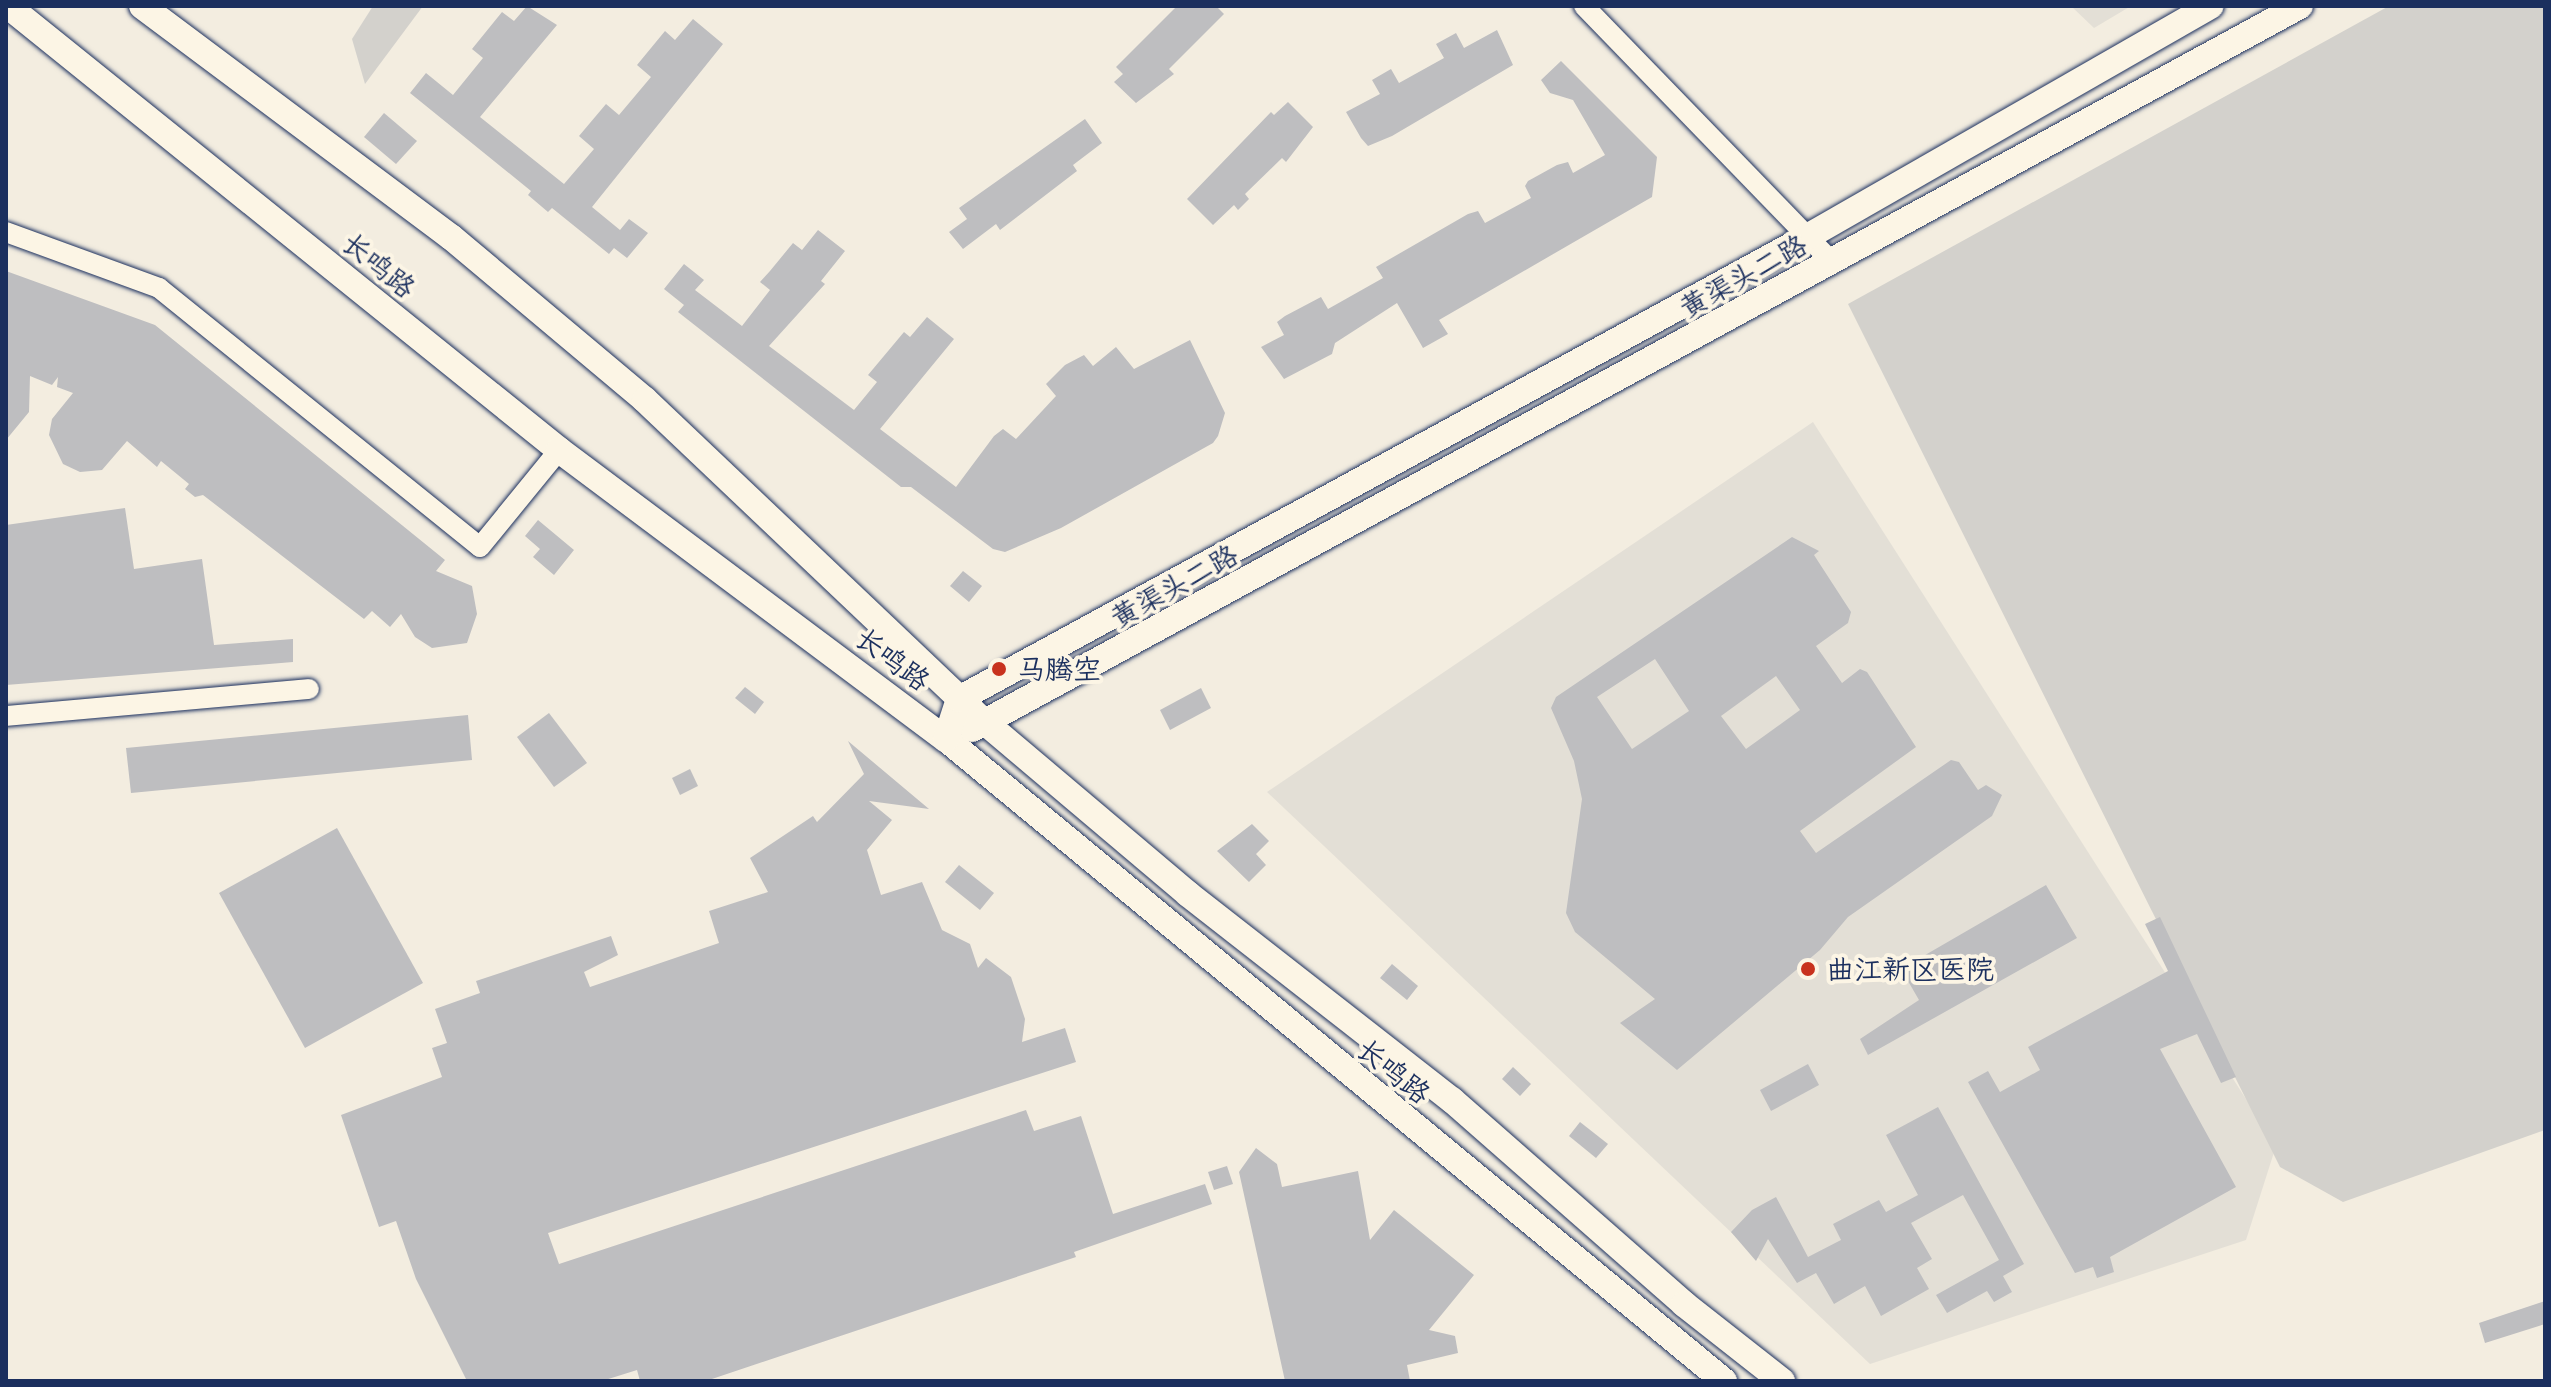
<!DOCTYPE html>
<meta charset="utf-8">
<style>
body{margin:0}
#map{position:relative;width:2551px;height:1387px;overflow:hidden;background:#f3ede0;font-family:Itim,"LXGW WenKai TC",sans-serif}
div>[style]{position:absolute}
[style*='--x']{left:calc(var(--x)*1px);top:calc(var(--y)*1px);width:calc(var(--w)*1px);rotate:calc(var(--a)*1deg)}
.built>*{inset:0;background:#e3dfd6}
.green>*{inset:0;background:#d3d1cc}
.building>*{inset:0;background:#bebec0}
.roads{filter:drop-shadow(0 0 2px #1b2f5e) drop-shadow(0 0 2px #1b2f5e)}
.minor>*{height:20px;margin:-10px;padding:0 10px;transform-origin:10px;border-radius:10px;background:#fcf5e5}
.major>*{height:26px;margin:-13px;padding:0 13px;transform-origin:13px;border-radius:13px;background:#fcf5e5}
.dots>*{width:22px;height:22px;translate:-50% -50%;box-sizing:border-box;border:4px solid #fcf5e5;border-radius:50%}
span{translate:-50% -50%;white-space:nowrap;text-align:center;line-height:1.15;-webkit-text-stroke:8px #fcf5e5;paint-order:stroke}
.street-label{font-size:28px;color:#1b2f5e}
.poi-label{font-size:28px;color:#1b2f5e}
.left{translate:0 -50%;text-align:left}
.frame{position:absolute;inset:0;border:8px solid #1b2f5e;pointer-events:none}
</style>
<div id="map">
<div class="built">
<i style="clip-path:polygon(2071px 6px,2131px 6px,2094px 28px)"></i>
<i style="clip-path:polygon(1813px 422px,2276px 1146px,2246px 1240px,1870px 1364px,1267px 792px)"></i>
</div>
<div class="green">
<i style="clip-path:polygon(373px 6px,423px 6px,365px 84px,352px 39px)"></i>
<i style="clip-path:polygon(2389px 6px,2545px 6px,2545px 1130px,2343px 1202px,2280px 1167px,1848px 304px)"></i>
</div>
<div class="building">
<i style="clip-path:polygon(527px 6px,557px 25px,480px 117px,564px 184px,594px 149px,579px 136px,606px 104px,619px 115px,651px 77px,637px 65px,665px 31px,675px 40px,693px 19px,723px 44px,592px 207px,620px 230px,629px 219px,648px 233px,627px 258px,614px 248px,609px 254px,552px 208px,548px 212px,528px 195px,531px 191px,410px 93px,426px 73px,453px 95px,483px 58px,472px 49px,502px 12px,514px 21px)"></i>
<i style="clip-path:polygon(1177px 6px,1216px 6px,1224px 14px,1169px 69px,1174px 74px,1136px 103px,1114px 82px,1123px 74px,1116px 67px)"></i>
<i style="clip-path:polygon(1497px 30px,1513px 65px,1392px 136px,1368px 146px,1361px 138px,1346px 112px,1380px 94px,1372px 80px,1391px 69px,1399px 83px,1444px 58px,1436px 44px,1456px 33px,1464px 48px)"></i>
<i style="clip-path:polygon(1561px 61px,1657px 157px,1652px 197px,1439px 320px,1448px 334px,1423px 348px,1397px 303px,1335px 343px,1332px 354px,1284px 379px,1261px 347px,1284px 335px,1277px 322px,1285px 316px,1321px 297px,1328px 309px,1383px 278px,1376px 267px,1468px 214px,1478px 211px,1485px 223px,1531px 198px,1525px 186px,1528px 181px,1557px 165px,1568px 162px,1573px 173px,1605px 155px,1573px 100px,1550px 93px,1541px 80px)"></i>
<i style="clip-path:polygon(1288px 102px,1313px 127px,1286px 162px,1282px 158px,1245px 194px,1249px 199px,1238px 210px,1234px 205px,1213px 225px,1187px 199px,1271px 112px,1274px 115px)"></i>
<i style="clip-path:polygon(384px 113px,417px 141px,396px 164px,364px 137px)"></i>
<i style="clip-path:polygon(1085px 119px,1102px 143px,1073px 165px,1077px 171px,1000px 230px,996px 224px,963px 249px,949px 232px,967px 219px,959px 208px)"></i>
<i style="clip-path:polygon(818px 230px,845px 251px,821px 281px,825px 284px,769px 346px,854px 410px,877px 382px,868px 375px,904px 332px,910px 337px,927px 317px,954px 339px,880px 429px,956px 487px,994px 436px,1003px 429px,1016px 439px,1056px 396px,1046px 384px,1065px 365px,1084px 355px,1093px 366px,1116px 347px,1134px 369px,1190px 340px,1225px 413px,1218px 436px,1213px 443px,1061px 528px,1005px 552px,993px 549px,911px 487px,901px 487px,678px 312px,684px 305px,664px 289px,684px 264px,704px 280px,695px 290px,742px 326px,770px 290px,760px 282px,770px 271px,793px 243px,802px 250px)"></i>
<i style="clip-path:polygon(6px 271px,155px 325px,445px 560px,436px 571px,472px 586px,477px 614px,467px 643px,432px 648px,415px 637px,401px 614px,390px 627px,372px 611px,364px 619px,203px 495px,195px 497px,185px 489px,189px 484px,161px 461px,157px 467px,127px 441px,102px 470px,80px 472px,63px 464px,49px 435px,52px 419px,73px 393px,57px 387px,58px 377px,52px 385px,30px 376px,29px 412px,6px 440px)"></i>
<i style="clip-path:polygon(125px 508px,134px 569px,202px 559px,214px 645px,293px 639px,293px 662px,6px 685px,6px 525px)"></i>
<i style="clip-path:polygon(538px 520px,574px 550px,554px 575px,533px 557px,540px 549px,525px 536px)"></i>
<i style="clip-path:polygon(evenodd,1792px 537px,1819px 551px,1814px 555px,1851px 612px,1848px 623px,1816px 646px,1842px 683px,1860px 669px,1867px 672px,1916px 747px,1800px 831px,1816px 853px,1951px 760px,1959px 762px,1978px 790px,1986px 785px,2002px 795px,1992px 816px,1848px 917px,1820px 950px,1677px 1070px,1620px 1023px,1655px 999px,1575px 932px,1566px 913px,1582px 799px,1574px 761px,1551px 708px,1556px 697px,1792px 537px,1655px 659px,1689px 711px,1632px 749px,1597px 697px,1655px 659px,1792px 537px,1776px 676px,1800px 710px,1746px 749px,1721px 716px,1776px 676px)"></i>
<i style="clip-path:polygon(963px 571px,982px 586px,969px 602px,950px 586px)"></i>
<i style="clip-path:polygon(745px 687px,764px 702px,755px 714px,735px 698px)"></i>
<i style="clip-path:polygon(1201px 688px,1211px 708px,1170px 730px,1160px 710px)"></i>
<i style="clip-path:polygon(549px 713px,587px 763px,554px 787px,517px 737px)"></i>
<i style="clip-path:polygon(468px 715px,472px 760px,131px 793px,126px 748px)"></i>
<i style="clip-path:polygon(848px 741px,929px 809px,869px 801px,892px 820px,867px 850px,881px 895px,922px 882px,942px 930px,970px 944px,978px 968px,986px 958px,1011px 977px,1025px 1019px,1022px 1042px,1065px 1028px,1076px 1062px,548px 1233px,559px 1264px,1026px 1110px,1034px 1131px,1081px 1116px,1113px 1214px,1205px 1184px,1212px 1204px,1074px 1252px,1076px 1257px,706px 1381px,640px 1381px,637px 1370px,602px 1381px,467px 1381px,416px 1279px,396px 1221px,379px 1227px,341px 1115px,442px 1077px,432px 1048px,447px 1043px,435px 1009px,480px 993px,476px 981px,611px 936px,618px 955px,584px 972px,590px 987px,719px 943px,709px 911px,768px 892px,750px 858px,813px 816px,817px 822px,864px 774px)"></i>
<i style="clip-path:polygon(690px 769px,698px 786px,680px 795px,672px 778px)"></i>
<i style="clip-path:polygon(1252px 824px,1269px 841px,1256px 854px,1266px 865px,1249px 882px,1217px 851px)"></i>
<i style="clip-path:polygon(337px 828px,423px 983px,305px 1048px,219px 893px)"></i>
<i style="clip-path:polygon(959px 865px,994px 893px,980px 910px,945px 882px)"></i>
<i style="clip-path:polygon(2046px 885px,2077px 938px,1868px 1055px,1860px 1039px,1919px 1000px,1901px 969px)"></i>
<i style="clip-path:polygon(2160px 917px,2236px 1077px,2221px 1083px,2197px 1034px,2160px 1049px,2236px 1187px,2110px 1257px,2114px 1272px,2097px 1278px,2093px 1267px,2075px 1273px,1968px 1082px,1988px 1071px,2000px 1092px,2040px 1070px,2028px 1047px,2168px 971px,2145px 924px)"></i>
<i style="clip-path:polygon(1392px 964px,1418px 986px,1407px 1000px,1380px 978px)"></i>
<i style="clip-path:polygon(1808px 1064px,1819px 1085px,1771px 1111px,1760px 1090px)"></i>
<i style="clip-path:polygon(1513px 1067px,1531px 1084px,1520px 1096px,1502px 1079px)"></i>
<i style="clip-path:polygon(1938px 1107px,2024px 1264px,2003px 1276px,2012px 1292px,1994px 1302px,1987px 1291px,1947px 1313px,1936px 1295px,1999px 1260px,1963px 1195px,1911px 1223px,1932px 1259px,1917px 1268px,1929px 1289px,1881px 1316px,1865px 1286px,1834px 1304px,1816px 1273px,1797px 1283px,1768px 1239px,1756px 1261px,1731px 1232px,1752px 1210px,1776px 1197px,1808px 1257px,1841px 1240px,1833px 1224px,1879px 1200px,1886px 1212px,1918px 1195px,1886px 1135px)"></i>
<i style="clip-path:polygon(1580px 1122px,1608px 1144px,1596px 1158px,1569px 1136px)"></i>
<i style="clip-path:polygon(1256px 1148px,1277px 1164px,1282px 1187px,1358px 1171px,1370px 1240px,1394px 1210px,1474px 1275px,1429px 1330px,1455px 1336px,1458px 1353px,1407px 1365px,1410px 1381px,1285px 1381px,1239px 1172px)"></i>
<i style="clip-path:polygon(1227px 1166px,1233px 1184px,1214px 1190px,1208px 1172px)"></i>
<i style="clip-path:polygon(2545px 1301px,2545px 1324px,2485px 1343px,2479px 1323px)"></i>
</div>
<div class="roads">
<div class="minor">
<i style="--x:1584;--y:6;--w:358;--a:45.9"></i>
<i style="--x:6;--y:232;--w:163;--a:20.1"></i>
<i style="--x:159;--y:288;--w:412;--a:38.9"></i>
<i style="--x:480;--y:547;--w:125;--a:-50.8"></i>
<i style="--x:6;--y:716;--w:304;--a:-5.1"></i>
</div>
<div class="major">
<i style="--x:8;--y:6;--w:708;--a:38.86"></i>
<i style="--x:559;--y:450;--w:483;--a:36.8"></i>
<i style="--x:946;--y:739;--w:1009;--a:39.53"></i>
<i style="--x:142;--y:6;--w:386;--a:36.8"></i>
<i style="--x:451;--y:237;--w:253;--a:40"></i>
<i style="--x:645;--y:400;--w:471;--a:43.5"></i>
<i style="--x:987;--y:724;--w:263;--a:40.2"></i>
<i style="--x:1188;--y:894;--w:335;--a:38"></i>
<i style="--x:1452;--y:1100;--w:309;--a:41.3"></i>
<i style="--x:1684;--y:1304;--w:125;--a:38.2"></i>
<i style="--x:972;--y:729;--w:1512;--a:-28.57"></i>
<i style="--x:946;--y:739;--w:42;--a:-72"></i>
<i style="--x:959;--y:699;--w:966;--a:-28.58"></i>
<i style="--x:1807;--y:237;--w:465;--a:-29.8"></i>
</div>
</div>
<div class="dots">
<i style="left:999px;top:669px;background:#c8321e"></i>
<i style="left:1808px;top:969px;background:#c8321e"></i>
</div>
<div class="street-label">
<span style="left:379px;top:265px;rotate:39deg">长鸣路</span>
<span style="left:1743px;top:276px;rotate:-29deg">黄渠头二路</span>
<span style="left:1174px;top:586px;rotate:-29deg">黄渠头二路</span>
<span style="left:893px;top:659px;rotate:37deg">长鸣路</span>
<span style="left:1394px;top:1071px;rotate:39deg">长鸣路</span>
</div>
<div class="poi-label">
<span class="left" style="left:1017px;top:669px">马腾空</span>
<span class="left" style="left:1826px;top:969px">曲江新区医院</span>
</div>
<div class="frame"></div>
</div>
